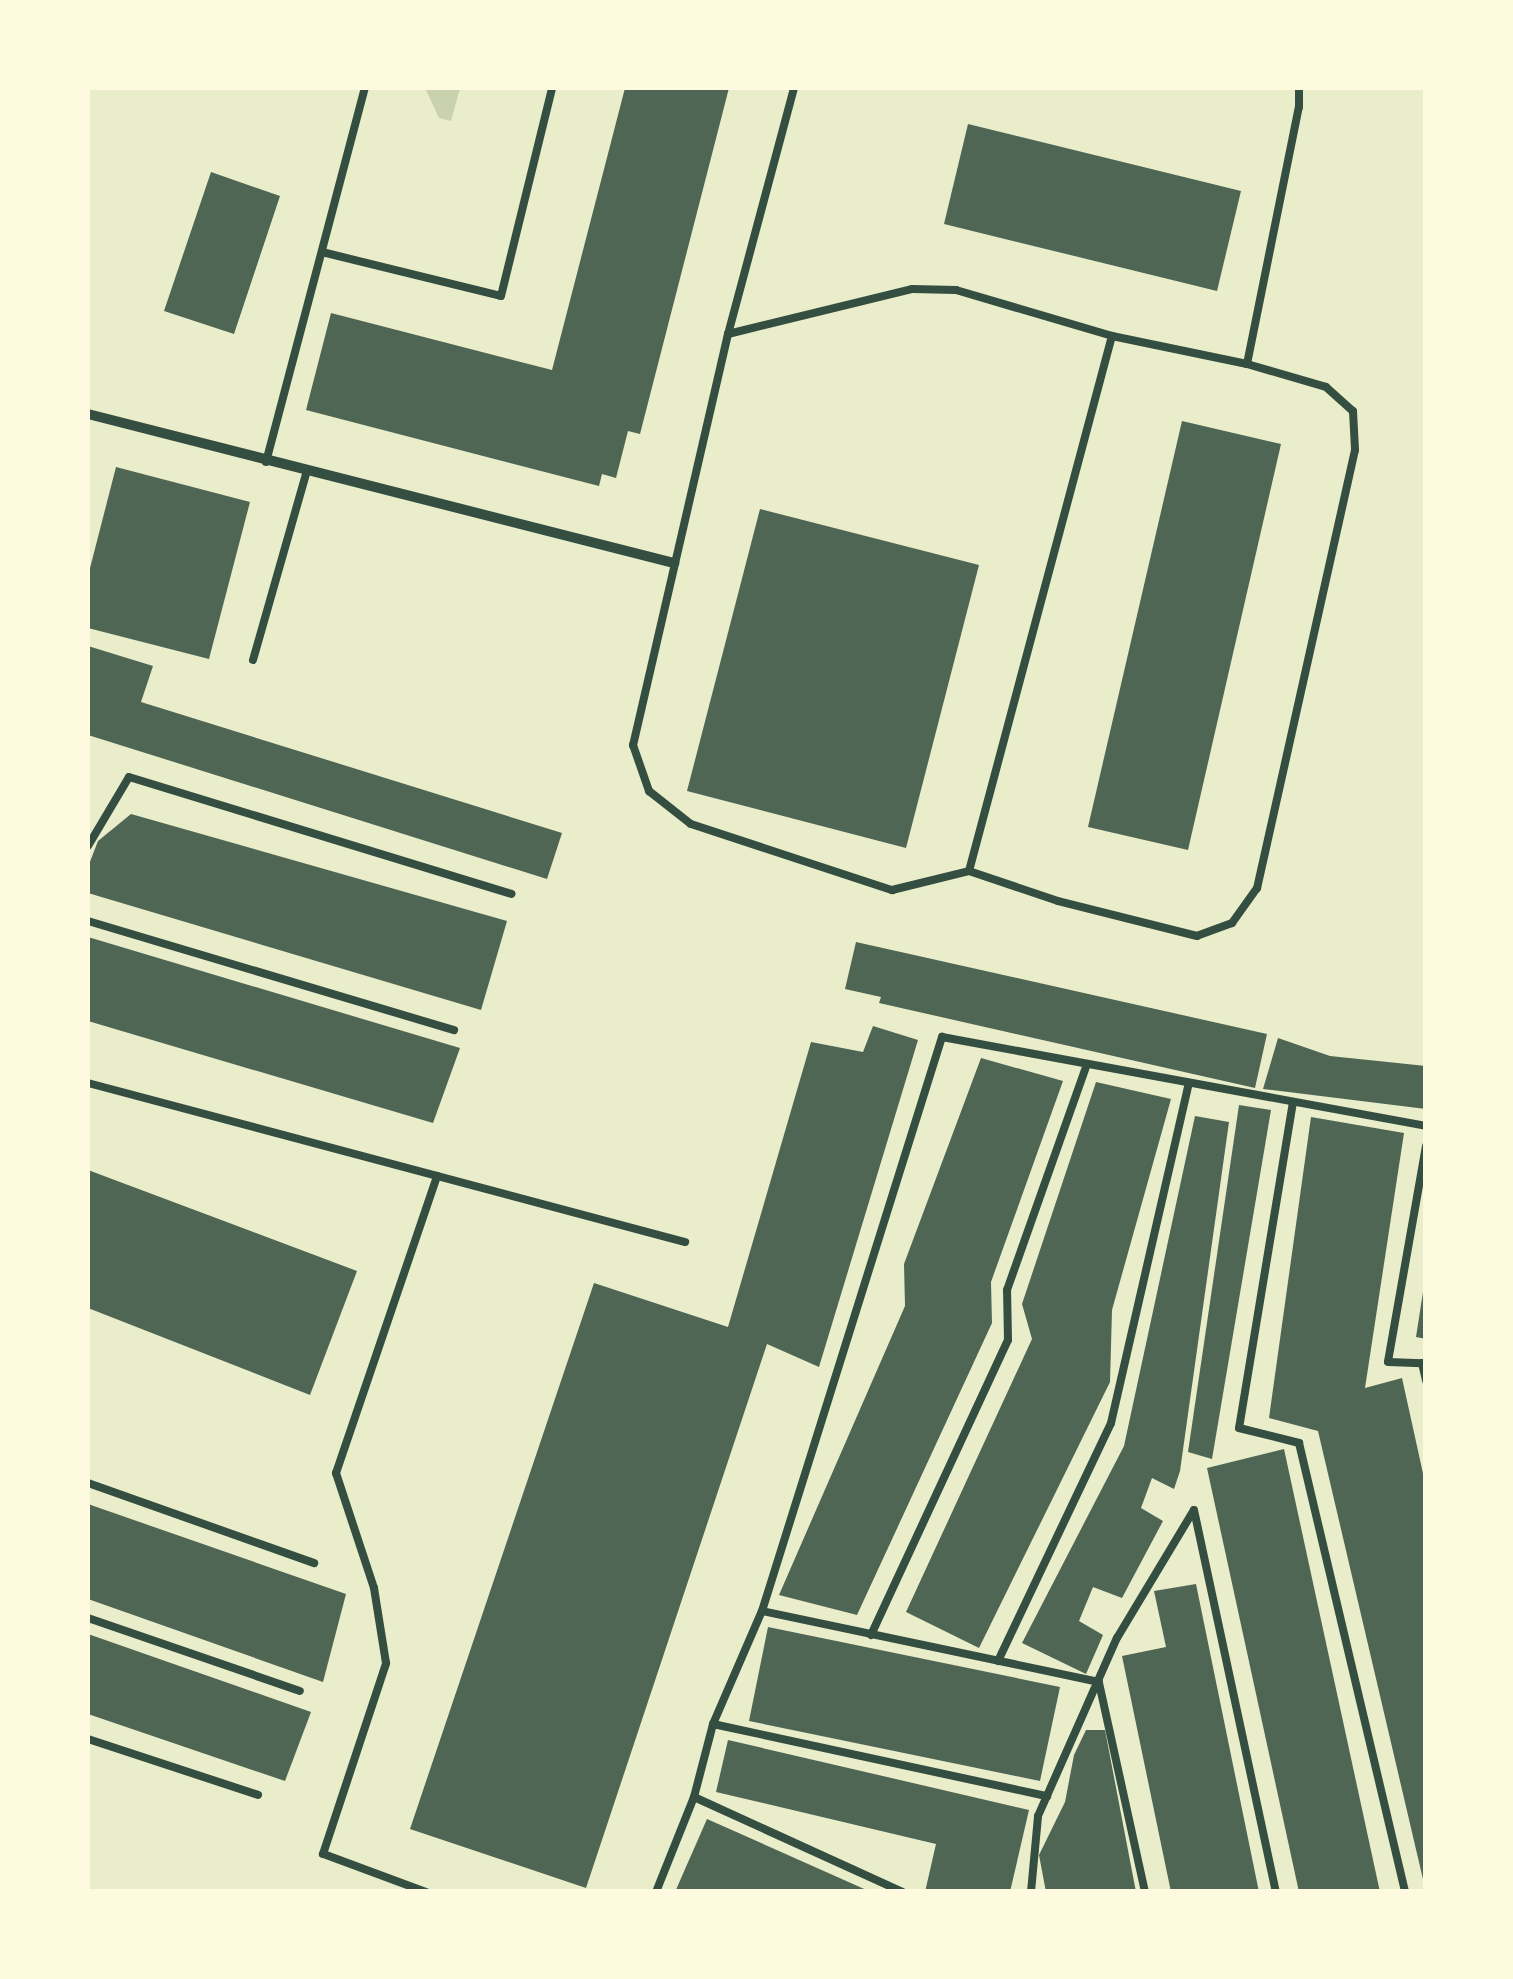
<!DOCTYPE html>
<style>
body{margin:0}
#map{position:relative;width:1513px;height:1979px;overflow:hidden;background:#e9edc9;font-family:"DejaVu Sans",sans-serif}
div>[style]{position:absolute}
[style*='--x']{left:calc(var(--x)*1px);top:calc(var(--y)*1px);width:calc(var(--w)*1px);rotate:calc(var(--a)*1deg)}
.green>*{inset:0;background:#cad2ad}
.building>*{inset:0;background:#4f6655}
.service>*{height:8px;margin:-4px;padding:0 4px;transform-origin:4px;border-radius:4px;background:#344e41}
.minor>*{height:10px;margin:-5px;padding:0 5px;transform-origin:5px;border-radius:5px;background:#344e41}
span{translate:-50% -50%;white-space:nowrap;text-align:center;line-height:1.15;-webkit-text-stroke:9px #fefae0;paint-order:stroke}
.frame{position:absolute;inset:0;border:90px solid #fefae0;pointer-events:none}
</style>
<div id="map">
<div class="green">
<i style="clip-path:polygon(425px 88px,460px 88px,451px 121px,439px 118px)"></i>
</div>
<div class="building">
<i style="clip-path:polygon(625px 88px,729px 88px,640px 434px,628px 431px,616px 478px,602px 474px,599px 486px,306px 410px,331px 313px,552px 370px)"></i>
<i style="clip-path:polygon(968px 124px,1241px 191px,1217px 291px,944px 224px)"></i>
<i style="clip-path:polygon(211px 172px,280px 196px,234px 334px,164px 311px)"></i>
<i style="clip-path:polygon(1182px 421px,1281px 444px,1188px 850px,1088px 827px)"></i>
<i style="clip-path:polygon(116px 467px,250px 502px,209px 659px,88px 628px,88px 576px)"></i>
<i style="clip-path:polygon(760px 509px,979px 565px,906px 848px,687px 791px)"></i>
<i style="clip-path:polygon(88px 646px,153px 666px,141px 702px,562px 833px,547px 879px,88px 735px)"></i>
<i style="clip-path:polygon(131px 814px,507px 921px,481px 1010px,88px 893px,88px 867px,98px 841px)"></i>
<i style="clip-path:polygon(88px 937px,460px 1048px,433px 1123px,88px 1021px)"></i>
<i style="clip-path:polygon(856px 942px,1267px 1034px,1255px 1088px,879px 1003px,881px 997px,845px 989px)"></i>
<i style="clip-path:polygon(873px 1026px,918px 1040px,819px 1367px,767px 1344px,586px 1888px,410px 1829px,594px 1283px,728px 1327px,811px 1042px,863px 1052px)"></i>
<i style="clip-path:polygon(1278px 1038px,1330px 1056px,1426px 1066px,1426px 1109px,1263px 1089px)"></i>
<i style="clip-path:polygon(981px 1058px,1063px 1081px,991px 1282px,992px 1323px,857px 1615px,779px 1595px,905px 1306px,904px 1264px)"></i>
<i style="clip-path:polygon(1096px 1082px,1171px 1099px,1112px 1310px,1110px 1382px,979px 1648px,906px 1612px,1032px 1339px,1022px 1304px)"></i>
<i style="clip-path:polygon(1239px 1105px,1271px 1110px,1212px 1459px,1188px 1452px)"></i>
<i style="clip-path:polygon(1195px 1116px,1229px 1122px,1180px 1471px,1174px 1489px,1152px 1478px,1141px 1508px,1163px 1521px,1122px 1598px,1093px 1587px,1079px 1621px,1103px 1635px,1086px 1674px,1022px 1643px,1124px 1446px)"></i>
<i style="clip-path:polygon(1311px 1117px,1404px 1133px,1365px 1388px,1402px 1378px,1426px 1487px,1426px 1892px,1318px 1431px,1269px 1418px)"></i>
<i style="clip-path:polygon(88px 1170px,357px 1271px,310px 1395px,88px 1308px)"></i>
<i style="clip-path:polygon(1423px 1292px,1426px 1292px,1426px 1339px,1416px 1337px)"></i>
<i style="clip-path:polygon(1284px 1449px,1380px 1892px,1299px 1892px,1207px 1468px)"></i>
<i style="clip-path:polygon(88px 1504px,346px 1594px,323px 1682px,88px 1599px)"></i>
<i style="clip-path:polygon(1196px 1584px,1259px 1892px,1171px 1892px,1122px 1656px,1166px 1647px,1154px 1591px)"></i>
<i style="clip-path:polygon(768px 1627px,1060px 1687px,1040px 1781px,749px 1721px)"></i>
<i style="clip-path:polygon(88px 1634px,311px 1712px,285px 1781px,88px 1714px)"></i>
<i style="clip-path:polygon(1086px 1730px,1105px 1730px,1136px 1892px,1046px 1892px,1039px 1855px,1065px 1802px,1074px 1755px)"></i>
<i style="clip-path:polygon(728px 1740px,1029px 1810px,1010px 1892px,925px 1892px,936px 1844px,716px 1792px)"></i>
<i style="clip-path:polygon(707px 1819px,871px 1892px,675px 1892px)"></i>
</div>
<div class="service">
<i style="--x:794;--y:88;--w:255;--a:105"></i>
<i style="--x:728;--y:334;--w:422;--a:103"></i>
<i style="--x:633;--y:745;--w:49;--a:70.8"></i>
<i style="--x:649;--y:791;--w:53;--a:38.2"></i>
<i style="--x:691;--y:824;--w:212;--a:18.2"></i>
<i style="--x:892;--y:890;--w:79;--a:-13.9"></i>
<i style="--x:322;--y:252;--w:184;--a:13.8"></i>
<i style="--x:501;--y:296;--w:214;--a:-76.2"></i>
<i style="--x:728;--y:334;--w:189;--a:-13.7"></i>
<i style="--x:912;--y:289;--w:44;--a:1.3"></i>
<i style="--x:956;--y:290;--w:163;--a:16.4"></i>
<i style="--x:1112;--y:336;--w:138;--a:11.7"></i>
<i style="--x:1247;--y:364;--w:82;--a:16.2"></i>
<i style="--x:1326;--y:387;--w:36;--a:42"></i>
<i style="--x:1353;--y:411;--w:39;--a:87"></i>
<i style="--x:1355;--y:450;--w:449;--a:102.6"></i>
<i style="--x:1257;--y:888;--w:43;--a:125.5"></i>
<i style="--x:1232;--y:923;--w:37;--a:160"></i>
<i style="--x:1197;--y:936;--w:143;--a:-165.9"></i>
<i style="--x:1058;--y:901;--w:94;--a:-161.4"></i>
<i style="--x:969;--y:871;--w:554;--a:-75.04"></i>
<i style="--x:1247;--y:364;--w:262;--a:-78.6"></i>
<i style="--x:1299;--y:107;--w:19;--a:-90"></i>
<i style="--x:266;--y:462;--w:387;--a:-75.2"></i>
<i style="--x:253;--y:660;--w:197;--a:-74.1"></i>
<i style="--x:88;--y:846;--w:80;--a:-59.3"></i>
<i style="--x:129;--y:777;--w:400;--a:17"></i>
<i style="--x:88;--y:921;--w:382;--a:16.6"></i>
<i style="--x:88;--y:1083;--w:618;--a:14.91"></i>
<i style="--x:1293;--y:1102;--w:330;--a:99.4"></i>
<i style="--x:1239;--y:1428;--w:62;--a:14"></i>
<i style="--x:1299;--y:1443;--w:461;--a:76.7"></i>
<i style="--x:1426;--y:1146;--w:219;--a:100"></i>
<i style="--x:1388;--y:1362;--w:34;--a:2"></i>
<i style="--x:1422;--y:1363;--w:18;--a:77"></i>
<i style="--x:88;--y:1483;--w:240;--a:19.5"></i>
<i style="--x:88;--y:1618;--w:224;--a:19"></i>
<i style="--x:871;--y:1635;--w:325;--a:-65.1"></i>
<i style="--x:1008;--y:1340;--w:50;--a:-91.1"></i>
<i style="--x:1007;--y:1290;--w:240;--a:-70.5"></i>
<i style="--x:998;--y:1661;--w:263;--a:-64.6"></i>
<i style="--x:1111;--y:1423;--w:349;--a:-77.1"></i>
<i style="--x:713;--y:1724;--w:342;--a:12.2"></i>
<i style="--x:88;--y:1739;--w:179;--a:18.2"></i>
<i style="--x:694;--y:1797;--w:229;--a:24.5"></i>
<i style="--x:426;--y:1892;--w:110;--a:-159.7"></i>
<i style="--x:323;--y:1854;--w:201;--a:-71.7"></i>
<i style="--x:386;--y:1663;--w:76;--a:-99.1"></i>
<i style="--x:374;--y:1588;--w:121;--a:-108.3"></i>
<i style="--x:336;--y:1473;--w:314;--a:-71.2"></i>
<i style="--x:656;--y:1892;--w:102;--a:-68.2"></i>
<i style="--x:694;--y:1797;--w:75;--a:-75.4"></i>
<i style="--x:713;--y:1724;--w:123;--a:-66.6"></i>
<i style="--x:1031;--y:1892;--w:76;--a:-84.7"></i>
<i style="--x:1038;--y:1816;--w:195;--a:-66.1"></i>
<i style="--x:1117;--y:1638;--w:149;--a:-59"></i>
<i style="--x:1194;--y:1510;--w:391;--a:77.9"></i>
<i style="--x:1145;--y:1892;--w:215;--a:-102.4"></i>
<i style="--x:1099;--y:1682;--w:344;--a:-168.1"></i>
<i style="--x:762;--y:1611;--w:602;--a:-72.59"></i>
<i style="--x:942;--y:1037;--w:492;--a:10.4"></i>
</div>
<div class="minor">
<i style="--x:88;--y:414;--w:605;--a:14.27"></i>
</div>
<div class="frame"></div>
</div>
